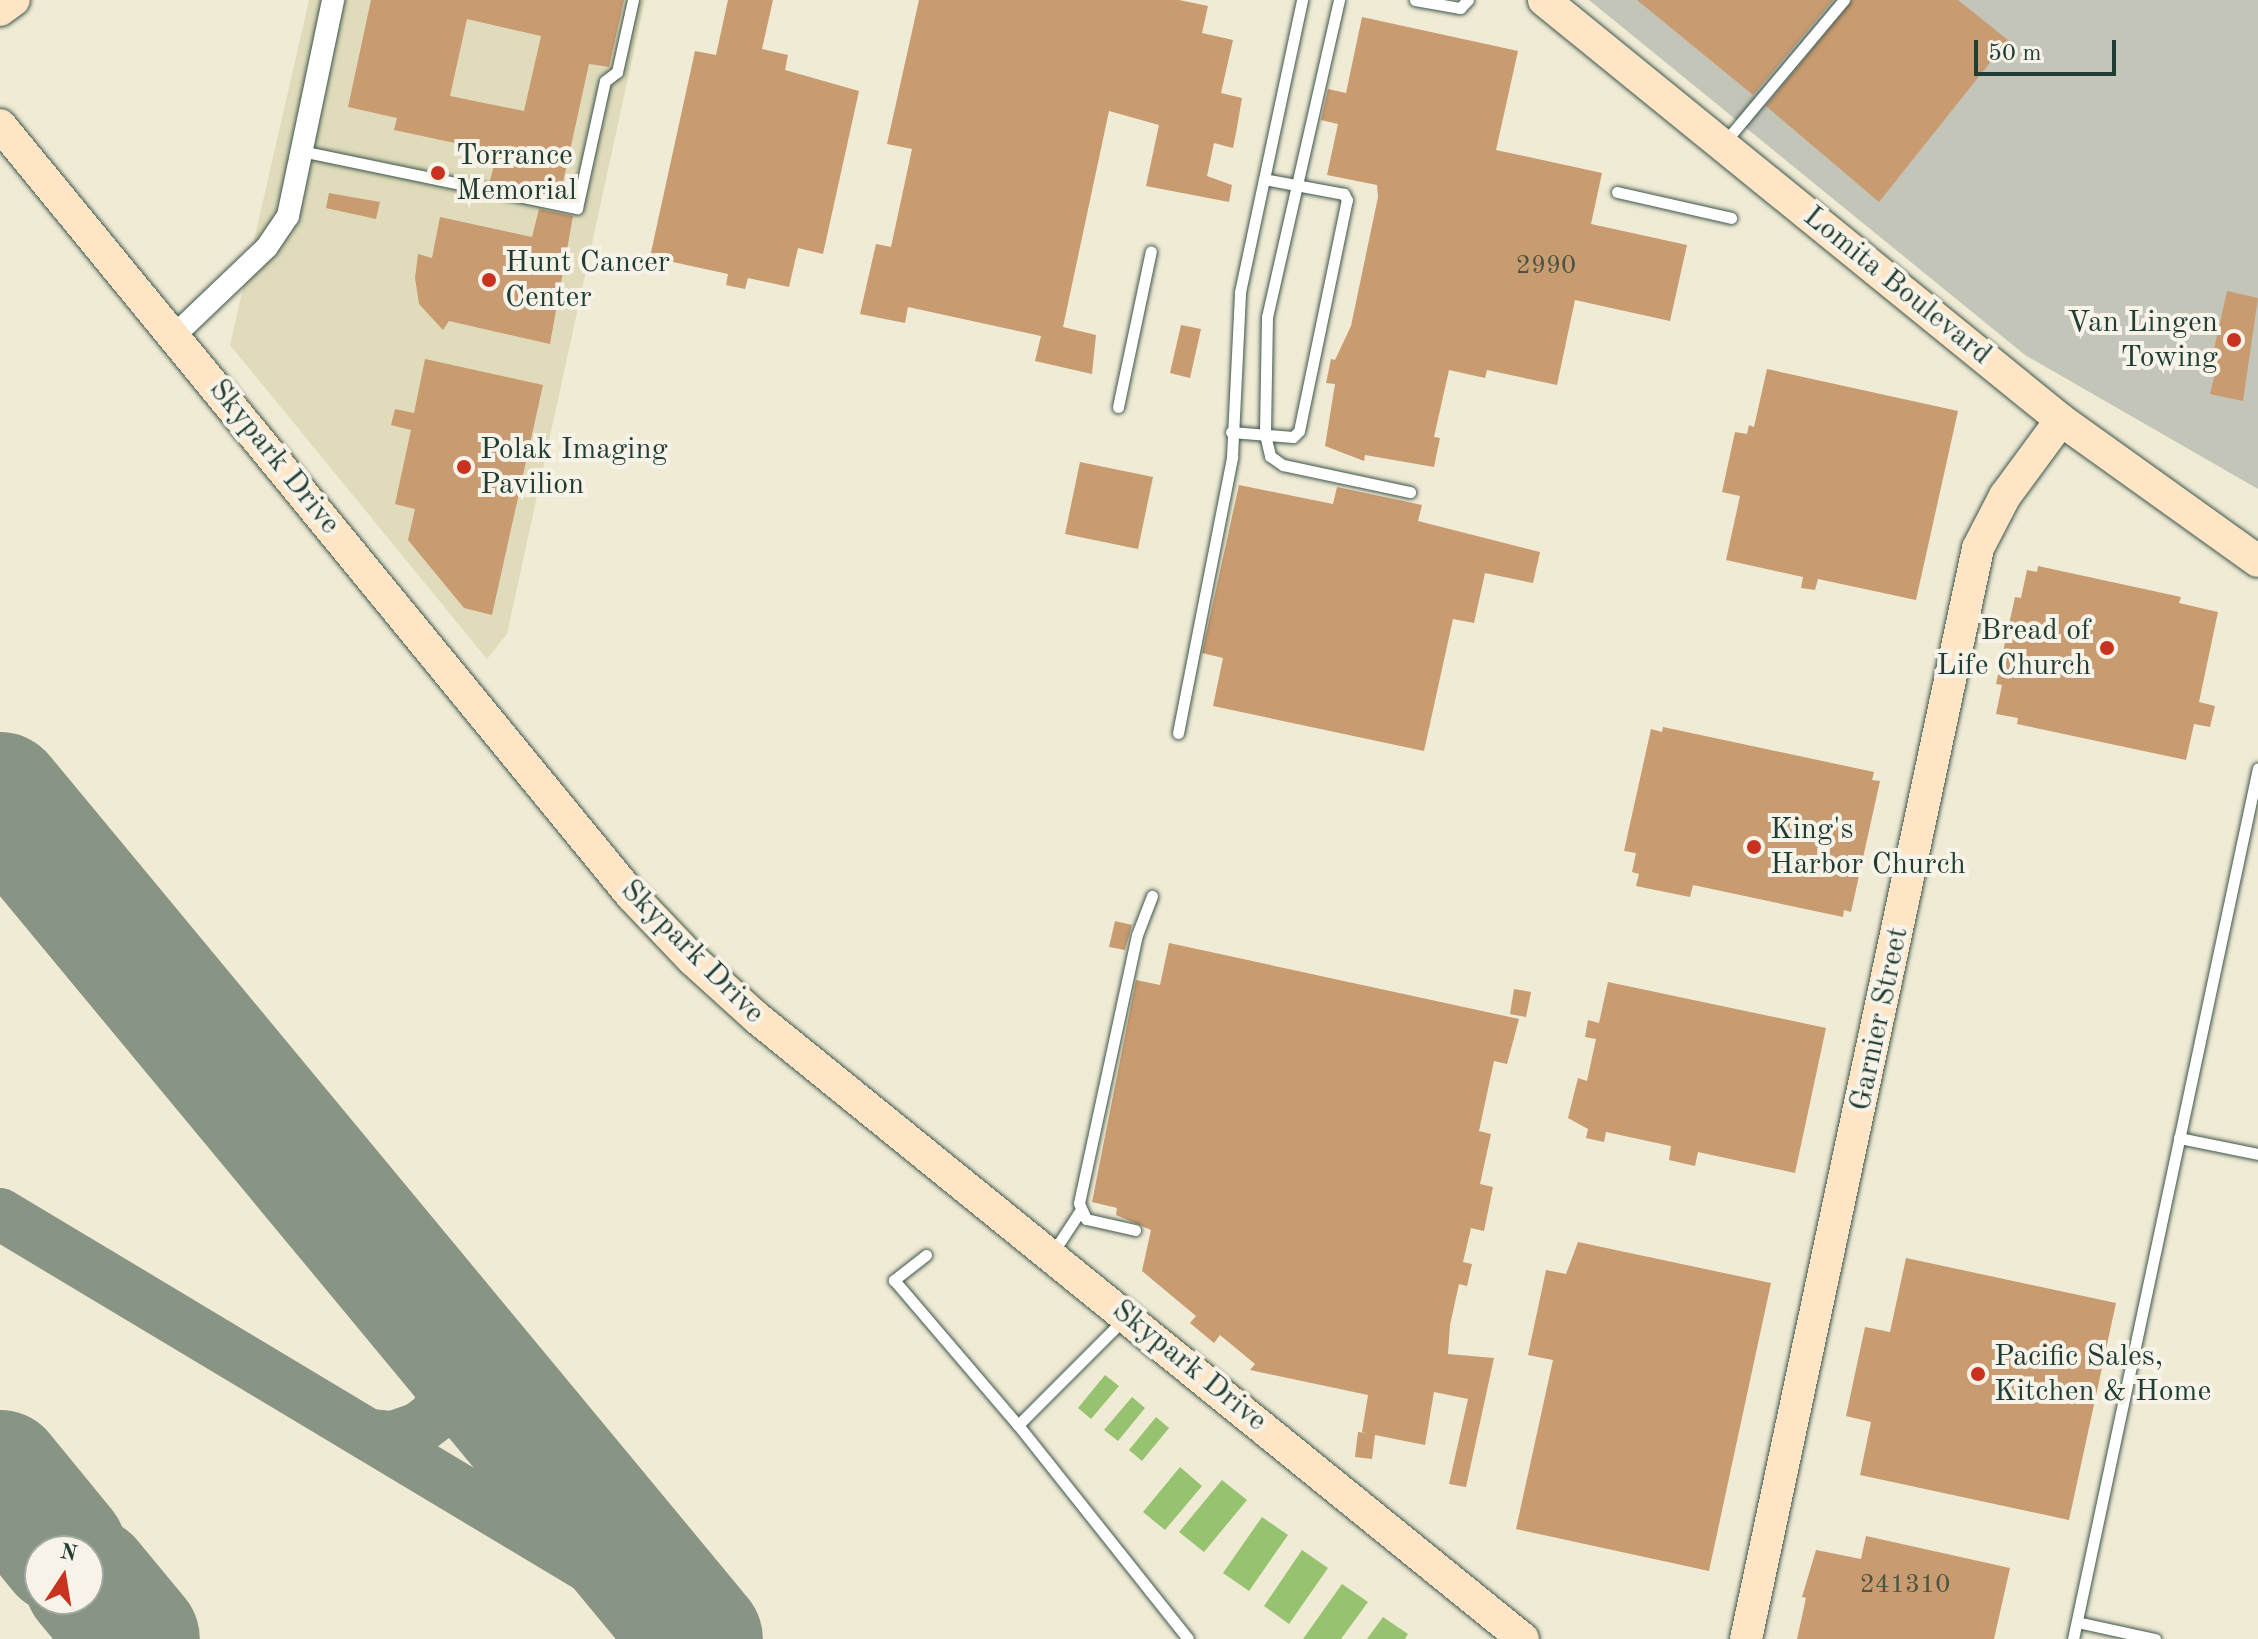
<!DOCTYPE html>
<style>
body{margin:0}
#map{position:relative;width:2258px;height:1639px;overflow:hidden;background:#f0ebd5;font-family:"Old Standard TT",serif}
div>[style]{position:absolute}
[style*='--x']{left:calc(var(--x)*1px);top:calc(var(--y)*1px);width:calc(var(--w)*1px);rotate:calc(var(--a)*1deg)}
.built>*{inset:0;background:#e0dcbb}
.industrial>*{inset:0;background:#c4c5b9}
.green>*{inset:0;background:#97c371}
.taxiway>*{height:52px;margin:-26px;padding:0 26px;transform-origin:26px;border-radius:26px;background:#889484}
.runway>*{height:128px;margin:-64px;padding:0 64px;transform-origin:64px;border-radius:64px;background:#889484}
.building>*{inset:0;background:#c99b70}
.roads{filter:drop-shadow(0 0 2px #3e574c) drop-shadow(0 0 2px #3e574c)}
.lane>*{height:11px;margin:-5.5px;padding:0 5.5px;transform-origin:5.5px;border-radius:5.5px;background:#fff}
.street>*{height:22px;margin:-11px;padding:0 11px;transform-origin:11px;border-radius:11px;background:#fff}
.secondary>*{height:32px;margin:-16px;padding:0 16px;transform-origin:16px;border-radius:16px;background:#fde5c5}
.dots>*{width:22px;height:22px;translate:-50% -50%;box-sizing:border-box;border:4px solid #f7f3e8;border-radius:50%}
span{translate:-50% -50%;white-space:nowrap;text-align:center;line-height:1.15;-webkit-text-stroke:8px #f7f3e8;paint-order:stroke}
.number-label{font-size:26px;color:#4a5443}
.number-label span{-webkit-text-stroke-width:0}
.poi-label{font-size:30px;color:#1f3d34}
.left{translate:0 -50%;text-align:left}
.right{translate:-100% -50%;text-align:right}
.street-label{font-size:30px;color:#1f3d34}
.north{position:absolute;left:24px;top:1535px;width:80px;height:80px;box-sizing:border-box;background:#f7f3e8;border:2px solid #a1aaa0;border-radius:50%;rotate:12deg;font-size:22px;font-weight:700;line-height:32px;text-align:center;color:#1f3d34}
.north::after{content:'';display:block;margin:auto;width:28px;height:36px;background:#c8321e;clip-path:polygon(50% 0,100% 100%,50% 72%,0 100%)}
.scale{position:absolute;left:1974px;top:40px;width:142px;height:36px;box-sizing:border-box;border:4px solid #1f3d34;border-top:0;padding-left:10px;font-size:24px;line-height:28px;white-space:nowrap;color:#1f3d34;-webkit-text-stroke:6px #f7f3e8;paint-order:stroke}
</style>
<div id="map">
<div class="built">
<i style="clip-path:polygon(309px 0,645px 0,507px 634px,487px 659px,230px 345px)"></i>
</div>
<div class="industrial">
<i style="clip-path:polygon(1589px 0,2258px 0,2258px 489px,2025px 355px)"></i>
</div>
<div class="green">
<i style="clip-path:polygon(1105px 1375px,1119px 1386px,1091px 1419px,1078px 1408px)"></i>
<i style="clip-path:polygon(1132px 1397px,1145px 1408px,1118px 1441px,1104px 1430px)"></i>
<i style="clip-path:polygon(1156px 1417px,1169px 1428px,1142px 1461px,1129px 1450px)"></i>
<i style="clip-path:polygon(1180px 1467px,1202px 1486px,1165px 1530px,1143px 1512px)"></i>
<i style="clip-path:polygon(1222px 1480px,1247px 1500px,1204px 1552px,1179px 1532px)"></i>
<i style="clip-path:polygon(1262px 1517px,1288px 1535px,1249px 1591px,1223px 1573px)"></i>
<i style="clip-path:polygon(1302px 1550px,1328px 1568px,1289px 1624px,1264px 1606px)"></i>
<i style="clip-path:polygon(1342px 1584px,1368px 1602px,1341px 1639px,1303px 1639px)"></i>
<i style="clip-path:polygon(1383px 1617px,1408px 1634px,1405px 1639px,1367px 1639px)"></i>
</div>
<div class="taxiway">
<i style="--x:0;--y:1214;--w:803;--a:30.94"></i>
<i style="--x:369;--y:1435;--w:24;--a:5"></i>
<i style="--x:393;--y:1437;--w:28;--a:-19"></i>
<i style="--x:419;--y:1428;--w:21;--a:-37"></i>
<i style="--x:436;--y:1415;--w:41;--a:-68.5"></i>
<i style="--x:451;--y:1377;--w:40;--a:-94.3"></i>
</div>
<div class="runway">
<i style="--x:0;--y:796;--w:1095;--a:50.34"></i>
<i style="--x:0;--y:1474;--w:99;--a:50.7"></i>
<i style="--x:88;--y:1581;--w:75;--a:50.4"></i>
</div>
<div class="building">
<i style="clip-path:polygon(evenodd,371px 0,624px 0,609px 67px,589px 64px,560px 196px,490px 181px,497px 152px,394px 130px,397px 118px,348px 107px,371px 0,467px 19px,541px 36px,524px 111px,450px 96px,467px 19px)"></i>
<i style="clip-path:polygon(728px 0,773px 0,762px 49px,788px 55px,785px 70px,859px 91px,823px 254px,798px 248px,789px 287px,748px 278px,745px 289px,726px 285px,728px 274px,650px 257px,695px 51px,716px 55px)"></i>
<i style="clip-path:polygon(919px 0,1179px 0,1208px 6px,1202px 33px,1233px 40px,1221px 93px,1242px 98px,1236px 133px,1233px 148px,1214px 143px,1207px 176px,1232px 185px,1229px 202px,1146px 186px,1159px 125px,1109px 111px,1063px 327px,1096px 335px,1092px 374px,1035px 361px,1041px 336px,908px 307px,905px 323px,860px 314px,876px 244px,891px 247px,912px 149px,887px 144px)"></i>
<i style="clip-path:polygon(1637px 0,1833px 0,1753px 95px)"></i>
<i style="clip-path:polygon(1852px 0,1958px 0,2008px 40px,1879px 202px,1766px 106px)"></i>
<i style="clip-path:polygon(1362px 17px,1518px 51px,1496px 150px,1602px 173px,1591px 224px,1687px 245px,1670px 321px,1575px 300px,1557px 385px,1487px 370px,1485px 378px,1449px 370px,1434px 437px,1440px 438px,1434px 467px,1365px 455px,1364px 461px,1325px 446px,1335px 384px,1326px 383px,1331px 359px,1335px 360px,1351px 326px,1378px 197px,1377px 185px,1327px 175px,1338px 124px,1321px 120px,1328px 89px,1346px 93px)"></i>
<i style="clip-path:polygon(329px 193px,380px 202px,376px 219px,326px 208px)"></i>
<i style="clip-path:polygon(539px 209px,573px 216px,550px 344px,449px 321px,443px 330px,419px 304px,415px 278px,418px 254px,432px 258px,440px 217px,532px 237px)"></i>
<i style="clip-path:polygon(2227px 291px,2258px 298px,2243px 401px,2210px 394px,2215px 373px,2209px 372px)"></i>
<i style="clip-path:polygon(1181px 325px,1201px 329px,1190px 378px,1170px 373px)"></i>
<i style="clip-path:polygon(425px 359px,543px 385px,492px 615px,464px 608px,408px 540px,415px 509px,395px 504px,411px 430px,391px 425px,395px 409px,414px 413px)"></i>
<i style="clip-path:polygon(1767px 369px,1958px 411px,1916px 600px,1818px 579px,1815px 590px,1801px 588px,1803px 577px,1726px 560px,1740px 496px,1722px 492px,1735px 432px,1747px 434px,1749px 425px,1754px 427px)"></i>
<i style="clip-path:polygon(1080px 462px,1153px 477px,1138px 549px,1065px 534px)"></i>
<i style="clip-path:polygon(1239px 485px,1333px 504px,1337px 487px,1422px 505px,1418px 521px,1540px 552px,1533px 583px,1485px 573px,1474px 623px,1453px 619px,1424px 751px,1213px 706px,1223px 658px,1202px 653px)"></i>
<i style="clip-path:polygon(2038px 566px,2181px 597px,2179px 603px,2218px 612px,2199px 702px,2215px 706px,2210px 727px,2194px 724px,2186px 760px,2017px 724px,2018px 718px,1996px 714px,2002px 685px,1996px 684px,2015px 597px,2021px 598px,2027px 570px,2037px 572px)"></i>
<i style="clip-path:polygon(1663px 727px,1874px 772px,1872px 780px,1880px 781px,1851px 912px,1844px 910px,1843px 917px,1693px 885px,1690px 897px,1636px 886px,1639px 874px,1632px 872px,1636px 853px,1624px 851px,1651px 729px,1662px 732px)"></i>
<i style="clip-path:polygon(1115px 921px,1132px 925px,1125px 950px,1109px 947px)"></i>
<i style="clip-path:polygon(1169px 943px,1519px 1019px,1507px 1064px,1494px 1061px,1479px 1131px,1491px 1134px,1480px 1184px,1493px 1187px,1484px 1231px,1471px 1228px,1463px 1262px,1472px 1264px,1467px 1286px,1459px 1284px,1450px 1325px,1448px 1354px,1494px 1358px,1466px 1487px,1449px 1484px,1468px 1399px,1434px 1392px,1425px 1445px,1375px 1435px,1372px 1459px,1355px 1457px,1358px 1432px,1367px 1433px,1362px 1432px,1368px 1395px,1250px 1370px,1255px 1364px,1220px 1335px,1214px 1343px,1190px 1323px,1196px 1316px,1142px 1271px,1151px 1230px,1116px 1215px,1117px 1208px,1092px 1202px,1136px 980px,1160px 985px)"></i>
<i style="clip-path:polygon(1608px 982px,1826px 1028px,1795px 1173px,1698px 1152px,1695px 1166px,1669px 1160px,1671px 1146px,1606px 1132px,1604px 1142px,1586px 1138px,1588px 1129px,1568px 1118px,1578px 1078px,1587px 1081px,1596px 1039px,1585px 1037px,1588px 1020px,1599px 1023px)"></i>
<i style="clip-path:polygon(1514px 989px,1531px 992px,1526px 1017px,1510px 1014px)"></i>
<i style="clip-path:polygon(1578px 1242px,1771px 1283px,1709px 1571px,1516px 1529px,1553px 1360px,1528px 1355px,1546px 1270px,1566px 1274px)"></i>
<i style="clip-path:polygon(1906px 1258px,2116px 1303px,2069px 1520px,1860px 1475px,1871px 1422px,1846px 1416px,1865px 1327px,1890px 1332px)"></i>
<i style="clip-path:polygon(1866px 1536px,2010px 1568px,1994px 1639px,1797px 1639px,1806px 1598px,1802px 1597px,1816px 1550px,1861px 1559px)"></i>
</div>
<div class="roads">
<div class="lane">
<i style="--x:1339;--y:0;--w:325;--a:102.8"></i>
<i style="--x:1267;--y:317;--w:117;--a:91"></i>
<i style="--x:1265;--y:434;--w:23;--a:77"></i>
<i style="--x:1270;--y:456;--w:16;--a:35"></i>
<i style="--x:1283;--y:465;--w:130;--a:12"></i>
<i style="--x:1415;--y:0;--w:46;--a:10.1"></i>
<i style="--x:1460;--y:8;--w:11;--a:-45"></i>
<i style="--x:1723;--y:144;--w:188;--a:-50"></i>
<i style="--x:301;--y:151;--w:282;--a:11.7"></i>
<i style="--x:577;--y:208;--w:130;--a:-77.6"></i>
<i style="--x:605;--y:81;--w:15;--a:-37"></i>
<i style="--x:617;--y:72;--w:74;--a:-77.5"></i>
<i style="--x:1617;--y:192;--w:117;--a:12.8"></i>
<i style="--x:1118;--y:407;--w:159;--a:-78.1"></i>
<i style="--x:1231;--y:432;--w:62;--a:4.6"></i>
<i style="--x:1293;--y:437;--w:8;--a:-45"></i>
<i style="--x:1299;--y:431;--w:236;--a:-78.3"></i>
<i style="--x:1347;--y:200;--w:7;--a:-117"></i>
<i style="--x:1344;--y:194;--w:81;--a:-169.4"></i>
<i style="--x:1178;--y:733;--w:281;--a:-78.9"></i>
<i style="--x:1232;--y:457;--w:165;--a:-87.2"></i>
<i style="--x:1240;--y:292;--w:299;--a:-78"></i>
<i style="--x:2179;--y:1138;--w:81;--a:11.4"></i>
<i style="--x:1135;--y:1230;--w:50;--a:-167.3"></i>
<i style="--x:1086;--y:1219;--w:17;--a:-114"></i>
<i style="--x:1079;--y:1203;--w:274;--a:-77.8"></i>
<i style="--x:1137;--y:935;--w:42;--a:-69"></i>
<i style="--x:1052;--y:1254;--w:51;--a:-56.9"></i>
<i style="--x:926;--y:1255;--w:41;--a:142"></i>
<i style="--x:894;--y:1280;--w:191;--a:49.5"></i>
<i style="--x:1124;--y:1319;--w:150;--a:135"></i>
<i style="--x:1018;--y:1425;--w:273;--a:51.5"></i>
<i style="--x:2077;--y:1622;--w:80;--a:12.3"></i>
<i style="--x:2073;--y:1639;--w:890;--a:-78.01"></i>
</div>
<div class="street">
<i style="--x:175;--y:335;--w:127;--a:-43.7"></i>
<i style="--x:267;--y:247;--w:37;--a:-56"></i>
<i style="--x:288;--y:216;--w:221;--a:-78.2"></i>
</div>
<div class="secondary">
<i style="--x:1544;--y:0;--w:666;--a:39.09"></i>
<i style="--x:2061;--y:420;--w:242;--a:35.6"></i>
<i style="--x:0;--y:10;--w:17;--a:-36"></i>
<i style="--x:0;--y:125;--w:997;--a:50.66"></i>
<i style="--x:632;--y:896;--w:88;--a:46.4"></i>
<i style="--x:693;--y:960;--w:86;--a:42.2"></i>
<i style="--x:757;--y:1018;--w:986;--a:39.03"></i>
<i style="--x:1746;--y:1639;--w:1115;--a:-77.99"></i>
<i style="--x:1978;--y:548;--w:59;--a:-62.6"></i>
<i style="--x:2005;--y:496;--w:94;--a:-53.6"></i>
</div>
</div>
<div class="dots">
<i style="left:438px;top:173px;background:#c8321e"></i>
<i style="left:489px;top:280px;background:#c8321e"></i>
<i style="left:2234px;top:340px;background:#c8321e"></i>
<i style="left:464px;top:467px;background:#c8321e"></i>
<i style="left:2107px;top:648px;background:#c8321e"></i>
<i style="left:1754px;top:847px;background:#c8321e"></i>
<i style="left:1978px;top:1374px;background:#c8321e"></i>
</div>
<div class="number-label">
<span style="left:1546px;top:267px">2990</span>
<span style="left:1905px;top:1586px">241310</span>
</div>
<div class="poi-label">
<span class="left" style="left:456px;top:173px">Torrance<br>Memorial</span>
<span class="left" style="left:505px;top:280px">Hunt Cancer<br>Center</span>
<span class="right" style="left:2218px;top:340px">Van Lingen<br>Towing</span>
<span class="left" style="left:480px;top:467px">Polak Imaging<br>Pavilion</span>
<span class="right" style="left:2091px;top:648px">Bread of<br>Life Church</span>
<span class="left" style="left:1770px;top:847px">King's<br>Harbor Church</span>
<span class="left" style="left:1994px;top:1374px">Pacific Sales,<br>Kitchen &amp; Home</span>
</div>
<div class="street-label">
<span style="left:1897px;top:286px;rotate:39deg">Lomita Boulevard</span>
<span style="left:274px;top:457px;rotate:51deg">Skypark Drive</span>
<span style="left:692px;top:952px;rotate:45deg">Skypark Drive</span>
<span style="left:1880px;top:1019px;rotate:-78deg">Garnier Street</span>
<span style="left:1189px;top:1366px;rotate:39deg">Skypark Drive</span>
</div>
<div class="north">N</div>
<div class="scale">50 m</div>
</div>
